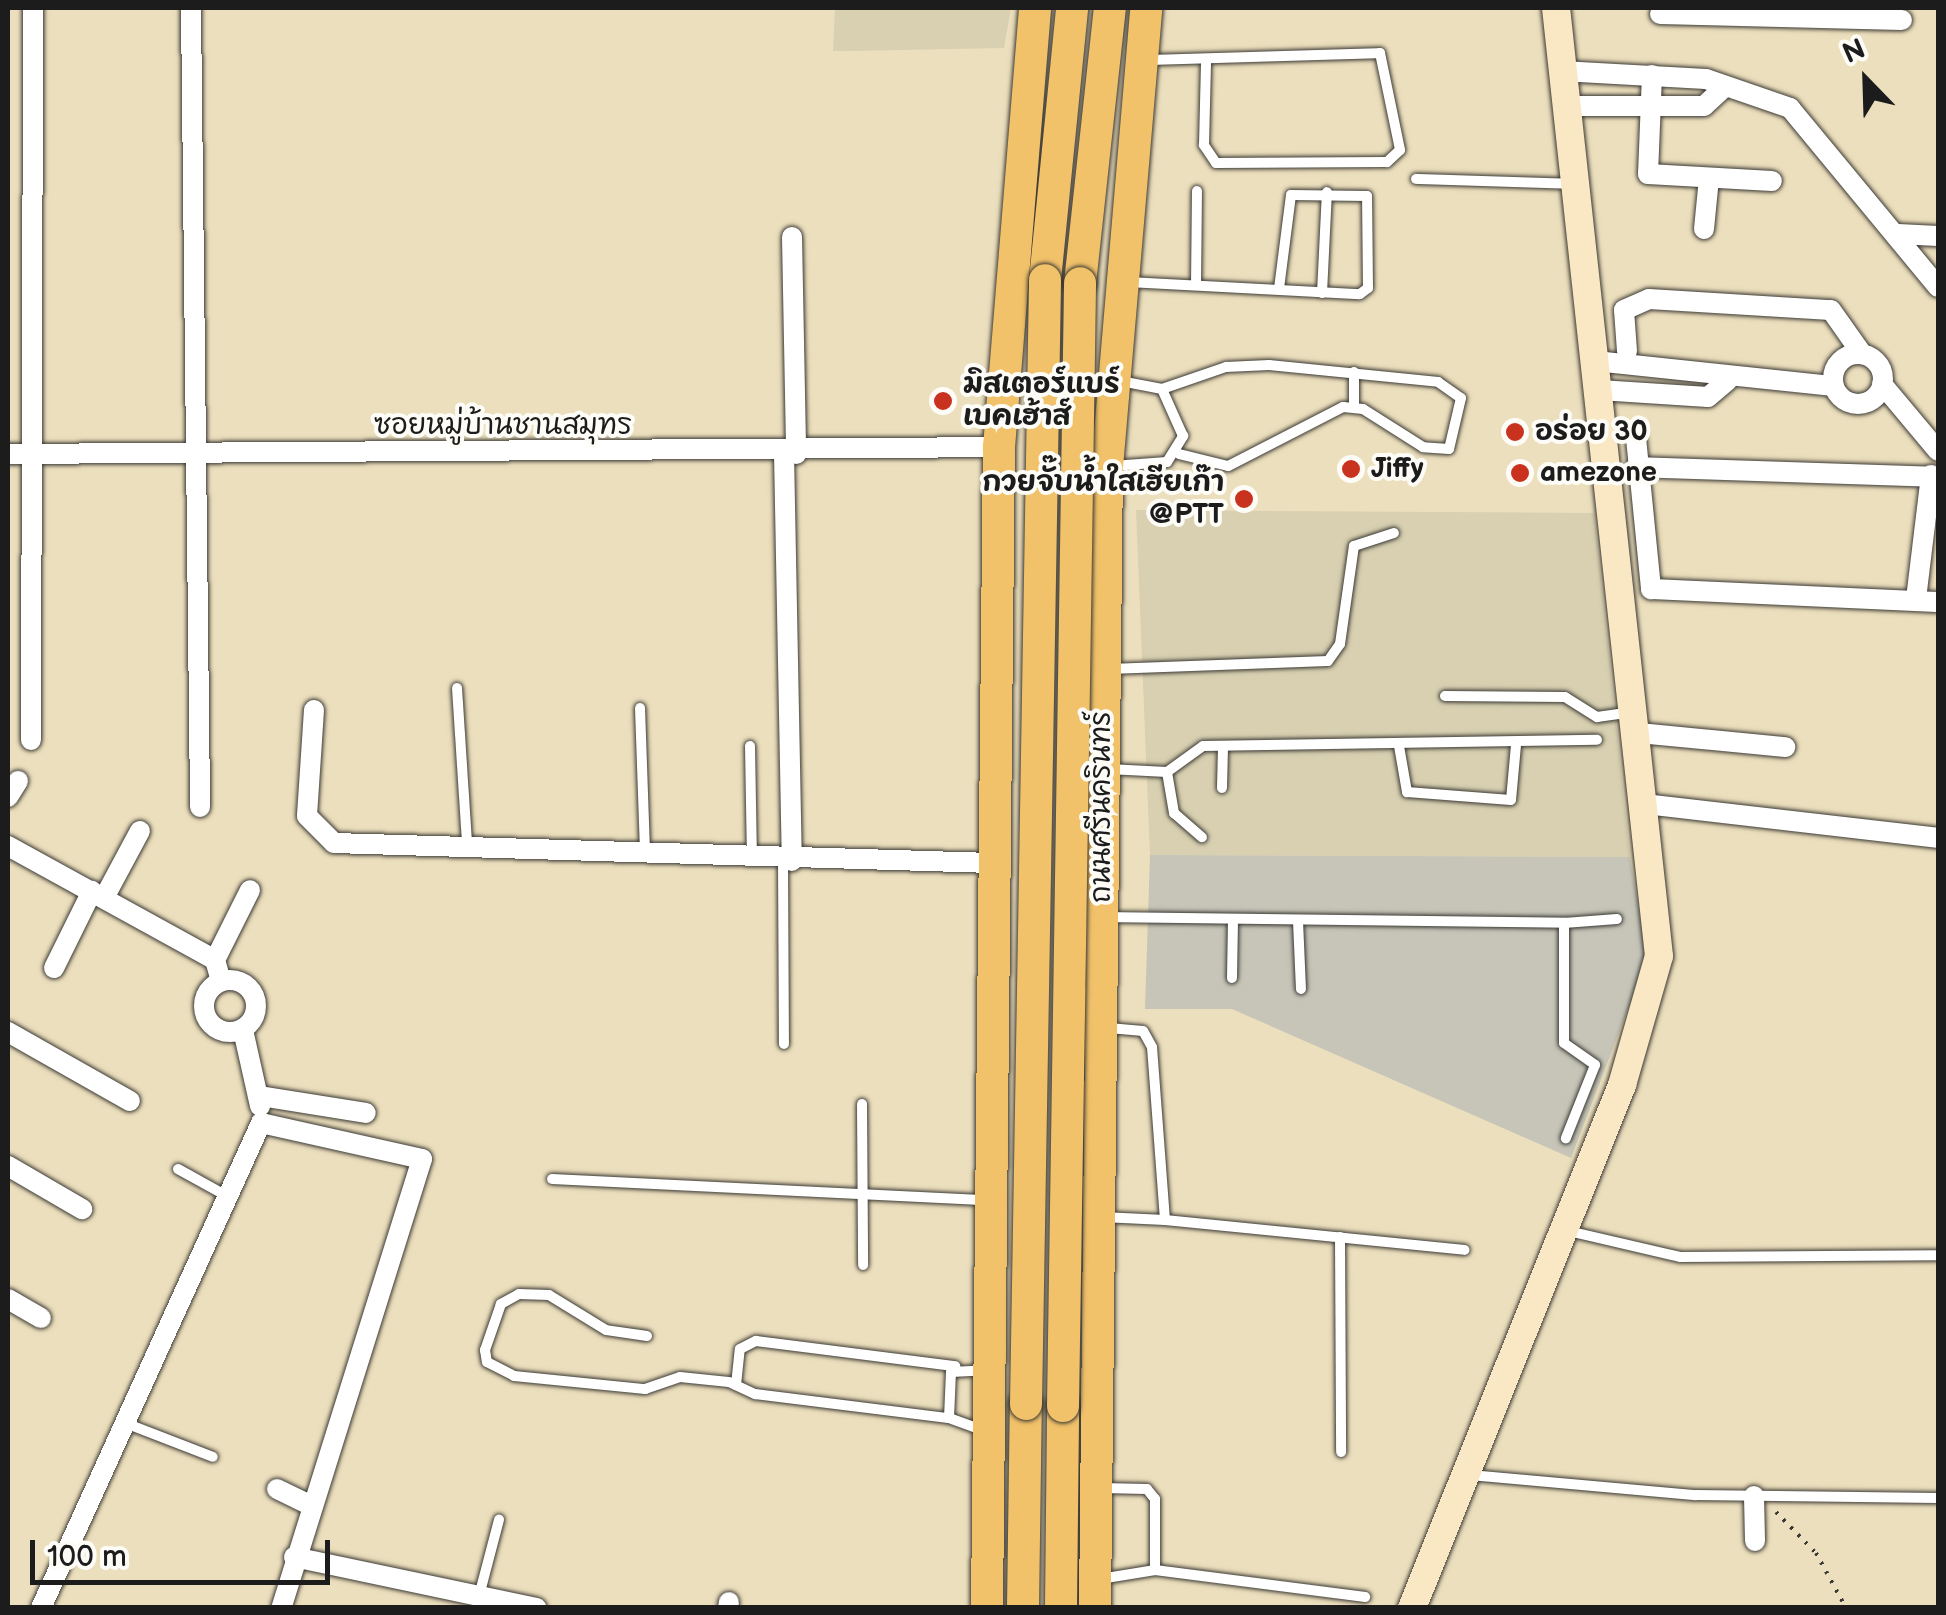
<!DOCTYPE html>
<meta charset="utf-8">
<style>
body{margin:0}
#map{position:relative;width:1946px;height:1615px;overflow:hidden;background:#ecdfbd;font-family:"Balsamiq Sans","Playpen Sans Thai",sans-serif}
div>[style]{position:absolute}
[style*='--x']{left:calc(var(--x)*1px);top:calc(var(--y)*1px);width:calc(var(--w)*1px);rotate:calc(var(--a)*1deg)}
.built>*{inset:0;background:#d8d0b1}
.industrial>*{inset:0;background:#c6c5b8}
.path>*{height:4px;margin-top:-2px;transform-origin:0;background:repeating-linear-gradient(90deg,#3b3934 0 2.5px,transparent 0 10.5px)}
.roads{filter:drop-shadow(0 0 2px #3b3934) drop-shadow(0 0 2px #3b3934)}
.lane>*{height:10px;margin:-5px;padding:0 5px;transform-origin:5px;border-radius:5px;background:#fff}
.street>*{height:20px;margin:-10px;padding:0 10px;transform-origin:10px;border-radius:10px;background:#fff}
.street>.ring{margin:-10px;padding:0;box-sizing:content-box;background:none;border:20px solid #fff;border-radius:50%}
.secondary>*{height:28px;margin:-14px;padding:0 14px;transform-origin:14px;border-radius:14px;background:#fae7c3}
.primary>*{height:32px;margin:-16px;padding:0 16px;transform-origin:16px;border-radius:16px;background:#f2c26a}
.bridges{filter:drop-shadow(0 0 2px #3b3934) drop-shadow(0 0 2px #3b3934)}
.primary-bridge>*{height:32px;margin:-16px;padding:0 16px;transform-origin:16px;border-radius:16px;background:#f2c26a}
.dots>*{width:28px;height:28px;translate:-50% -50%;box-sizing:border-box;border:5px solid #fdfcf7;border-radius:50%}
span{translate:-50% -50%;white-space:nowrap;text-align:center;line-height:1.15;-webkit-text-stroke:8px #fdfcf7;paint-order:stroke}
.poi-label{font-size:28px;color:#1c1c1c;font-weight:700}
.left{translate:0 -50%;text-align:left}
.right{translate:-100% -50%;text-align:right}
.street-label{font-size:28px;color:#1c1c1c}
.frame{position:absolute;inset:0;border:10px solid #1c1c1c;pointer-events:none}
.north{position:absolute;left:1816px;top:30px;width:100px;height:100px;-webkit-text-stroke:8px #fdfcf7;paint-order:stroke;rotate:337deg;font-size:28px;font-weight:700;line-height:40px;text-align:center;color:#1c1c1c}
.north::after{content:'';display:block;margin:auto;width:35px;height:45px;background:#1c1c1c;clip-path:polygon(50% 0,100% 100%,50% 72%,0 100%)}
.scale{position:absolute;left:30px;top:1540px;width:300px;height:45px;box-sizing:border-box;border:5px solid #1c1c1c;border-top:0;padding-left:12px;font-size:30px;line-height:35px;white-space:nowrap;color:#1c1c1c;-webkit-text-stroke:8px #fdfcf7;paint-order:stroke}
</style>
<div id="map">
<div class="built">
<i style="clip-path:polygon(835px 8px,1011px 8px,1004px 48px,849px 51px,833px 51px)"></i>
<i style="clip-path:polygon(1136px 510px,1594px 513px,1630px 857px,1150px 855px)"></i>
</div>
<div class="industrial">
<i style="clip-path:polygon(1150px 855px,1630px 857px,1647px 959px,1571px 1158px,1232px 1009px,1145px 1009px)"></i>
</div>
<div class="path">
<i style="--x:1776;--y:1512;--w:57;--a:45.7"></i>
<i style="--x:1816;--y:1553;--w:63;--a:61.4"></i>
</div>
<div class="roads">
<div class="lane">
<i style="--x:1146;--y:60;--w:234;--a:-1.7"></i>
<i style="--x:1380;--y:53;--w:99;--a:78.3"></i>
<i style="--x:1400;--y:150;--w:18;--a:137"></i>
<i style="--x:1387;--y:162;--w:171;--a:179.7"></i>
<i style="--x:1216;--y:163;--w:22;--a:-124"></i>
<i style="--x:1204;--y:145;--w:83;--a:-88.6"></i>
<i style="--x:1416;--y:179;--w:156;--a:1.8"></i>
<i style="--x:1128;--y:282;--w:232;--a:3"></i>
<i style="--x:1360;--y:294;--w:10;--a:-37"></i>
<i style="--x:1368;--y:288;--w:92;--a:-90.6"></i>
<i style="--x:1367;--y:196;--w:76;--a:-179.2"></i>
<i style="--x:1291;--y:195;--w:95;--a:97.3"></i>
<i style="--x:1196;--y:285;--w:94;--a:-89.4"></i>
<i style="--x:1322;--y:293;--w:101;--a:-87.2"></i>
<i style="--x:1162;--y:389;--w:68;--a:-19"></i>
<i style="--x:1226;--y:367;--w:43;--a:-2.7"></i>
<i style="--x:1269;--y:365;--w:170;--a:5.7"></i>
<i style="--x:1438;--y:382;--w:28;--a:35"></i>
<i style="--x:1461;--y:398;--w:52;--a:103.2"></i>
<i style="--x:1449;--y:449;--w:26;--a:-176"></i>
<i style="--x:1423;--y:447;--w:71;--a:-147.7"></i>
<i style="--x:1363;--y:409;--w:20;--a:-174"></i>
<i style="--x:1343;--y:407;--w:129;--a:152.8"></i>
<i style="--x:1228;--y:466;--w:50;--a:-166.2"></i>
<i style="--x:1354;--y:408;--w:36;--a:-90"></i>
<i style="--x:1112;--y:466;--w:55;--a:-4.2"></i>
<i style="--x:1167;--y:462;--w:31;--a:-58"></i>
<i style="--x:1183;--y:436;--w:51;--a:-114.1"></i>
<i style="--x:1162;--y:389;--w:43;--a:-169.2"></i>
<i style="--x:1109;--y:669;--w:219;--a:-2.1"></i>
<i style="--x:1328;--y:661;--w:21;--a:-55"></i>
<i style="--x:1340;--y:644;--w:99;--a:-81.9"></i>
<i style="--x:1354;--y:546;--w:42;--a:-18"></i>
<i style="--x:457;--y:688;--w:156;--a:86.3"></i>
<i style="--x:1445;--y:696;--w:120;--a:0.5"></i>
<i style="--x:1565;--y:697;--w:38;--a:32"></i>
<i style="--x:1597;--y:717;--w:36;--a:-8"></i>
<i style="--x:640;--y:708;--w:144;--a:88"></i>
<i style="--x:750;--y:746;--w:112;--a:89"></i>
<i style="--x:1399;--y:746;--w:47;--a:80.1"></i>
<i style="--x:1407;--y:792;--w:104;--a:4.4"></i>
<i style="--x:1511;--y:800;--w:55;--a:-84.8"></i>
<i style="--x:1108;--y:769;--w:59;--a:2.9"></i>
<i style="--x:1167;--y:772;--w:44;--a:-35.8"></i>
<i style="--x:1203;--y:746;--w:394;--a:-0.9"></i>
<i style="--x:1167;--y:772;--w:42;--a:80.3"></i>
<i style="--x:1174;--y:813;--w:37;--a:41"></i>
<i style="--x:1222;--y:788;--w:42;--a:-88.6"></i>
<i style="--x:783;--y:860;--w:184;--a:89.7"></i>
<i style="--x:1105;--y:917;--w:459;--a:0.7"></i>
<i style="--x:1564;--y:923;--w:120;--a:90"></i>
<i style="--x:1564;--y:1043;--w:38;--a:35"></i>
<i style="--x:1595;--y:1065;--w:79;--a:111.7"></i>
<i style="--x:1298;--y:921;--w:68;--a:87.5"></i>
<i style="--x:1564;--y:923;--w:53;--a:-4.3"></i>
<i style="--x:1232;--y:978;--w:59;--a:-89"></i>
<i style="--x:862;--y:1104;--w:161;--a:89.6"></i>
<i style="--x:178;--y:1169;--w:56;--a:28.9"></i>
<i style="--x:552;--y:1179;--w:435;--a:2.8"></i>
<i style="--x:1102;--y:1217;--w:63;--a:2.7"></i>
<i style="--x:1165;--y:1220;--w:173;--a:-94.3"></i>
<i style="--x:1152;--y:1047;--w:18;--a:-119"></i>
<i style="--x:1143;--y:1031;--w:37;--a:-175"></i>
<i style="--x:1165;--y:1220;--w:301;--a:5.7"></i>
<i style="--x:1564;--y:1230;--w:119;--a:13.1"></i>
<i style="--x:1680;--y:1257;--w:258;--a:-0.4"></i>
<i style="--x:1340;--y:1237;--w:215;--a:89.7"></i>
<i style="--x:647;--y:1336;--w:41;--a:-171.7"></i>
<i style="--x:606;--y:1330;--w:67;--a:-148.4"></i>
<i style="--x:549;--y:1295;--w:30;--a:-178"></i>
<i style="--x:519;--y:1294;--w:21;--a:151"></i>
<i style="--x:501;--y:1304;--w:49;--a:109.2"></i>
<i style="--x:485;--y:1350;--w:12;--a:81"></i>
<i style="--x:487;--y:1362;--w:30;--a:27"></i>
<i style="--x:514;--y:1376;--w:132;--a:5.7"></i>
<i style="--x:645;--y:1389;--w:37;--a:-19"></i>
<i style="--x:680;--y:1377;--w:49;--a:5.8"></i>
<i style="--x:729;--y:1382;--w:29;--a:25"></i>
<i style="--x:755;--y:1394;--w:195;--a:7.1"></i>
<i style="--x:736;--y:1385;--w:36;--a:-84"></i>
<i style="--x:740;--y:1349;--w:18;--a:-27"></i>
<i style="--x:756;--y:1341;--w:201;--a:7.2"></i>
<i style="--x:125;--y:1423;--w:94;--a:21.1"></i>
<i style="--x:982;--y:1430;--w:35;--a:-160"></i>
<i style="--x:949;--y:1418;--w:46;--a:-87.5"></i>
<i style="--x:951;--y:1372;--w:35;--a:-3"></i>
<i style="--x:1470;--y:1475;--w:227;--a:5.1"></i>
<i style="--x:1696;--y:1495;--w:242;--a:0.7"></i>
<i style="--x:1155;--y:1570;--w:212;--a:7.3"></i>
<i style="--x:1100;--y:1579;--w:56;--a:-9.3"></i>
<i style="--x:1155;--y:1570;--w:71;--a:-90"></i>
<i style="--x:1155;--y:1499;--w:13;--a:-129"></i>
<i style="--x:1147;--y:1489;--w:46;--a:-178.8"></i>
<i style="--x:479;--y:1596;--w:79;--a:-75.3"></i>
</div>
<div class="street">
<i style="--x:191;--y:8;--w:799;--a:89.35"></i>
<i style="--x:1660;--y:14;--w:242;--a:1.4"></i>
<i style="--x:1561;--y:71;--w:145;--a:3.2"></i>
<i style="--x:1706;--y:79;--w:89;--a:19"></i>
<i style="--x:1790;--y:108;--w:232;--a:50.4"></i>
<i style="--x:1652;--y:75;--w:99;--a:92.3"></i>
<i style="--x:1648;--y:174;--w:124;--a:3.2"></i>
<i style="--x:1564;--y:106;--w:140;--a:0"></i>
<i style="--x:1704;--y:106;--w:23;--a:-43"></i>
<i style="--x:1704;--y:229;--w:51;--a:-84.4"></i>
<i style="--x:1898;--y:234;--w:40;--a:2.9"></i>
<i style="--x:792;--y:237;--w:217;--a:88.9"></i>
<i style="--x:1627;--y:351;--w:41;--a:-94.2"></i>
<i style="--x:1624;--y:310;--w:27;--a:-24"></i>
<i style="--x:1649;--y:299;--w:182;--a:3.5"></i>
<i style="--x:1831;--y:310;--w:54;--a:54.8"></i>
<i class="ring" style="left:1833px;top:354px;width:30px;height:30px"></i>
<i style="--x:1595;--y:361;--w:240;--a:6"></i>
<i style="--x:1882;--y:384;--w:87;--a:50.1"></i>
<i style="--x:1599;--y:390;--w:109;--a:3.7"></i>
<i style="--x:1708;--y:397;--w:25;--a:-40"></i>
<i style="--x:1636;--y:438;--w:152;--a:84.3"></i>
<i style="--x:1651;--y:589;--w:287;--a:2.6"></i>
<i style="--x:784;--y:453;--w:408;--a:88.9"></i>
<i style="--x:8;--y:454;--w:991;--a:-0.4"></i>
<i style="--x:1636;--y:467;--w:302;--a:1.9"></i>
<i style="--x:1916;--y:599;--w:125;--a:-83.1"></i>
<i style="--x:314;--y:710;--w:106;--a:93.8"></i>
<i style="--x:307;--y:816;--w:38;--a:45"></i>
<i style="--x:334;--y:843;--w:660;--a:1.74"></i>
<i style="--x:1639;--y:733;--w:147;--a:5.5"></i>
<i style="--x:31;--y:740;--w:732;--a:-89.84"></i>
<i style="--x:8;--y:797;--w:19;--a:-58"></i>
<i style="--x:1645;--y:804;--w:295;--a:6.6"></i>
<i style="--x:8;--y:846;--w:236;--a:28.8"></i>
<i style="--x:215;--y:960;--w:22;--a:74"></i>
<i style="--x:104;--y:898;--w:76;--a:-61.8"></i>
<i style="--x:215;--y:960;--w:78;--a:-63.4"></i>
<i style="--x:54;--y:968;--w:86;--a:-63.7"></i>
<i class="ring" style="left:204px;top:980px;width:32px;height:32px"></i>
<i style="--x:243;--y:1030;--w:78;--a:77.4"></i>
<i style="--x:8;--y:1032;--w:140;--a:29.5"></i>
<i style="--x:260;--y:1096;--w:107;--a:9.1"></i>
<i style="--x:8;--y:1166;--w:86;--a:30.2"></i>
<i style="--x:8;--y:1299;--w:38;--a:30"></i>
<i style="--x:277;--y:1489;--w:37;--a:26"></i>
<i style="--x:1754;--y:1496;--w:45;--a:88.7"></i>
<i style="--x:294;--y:1557;--w:248;--a:11.9"></i>
<i style="--x:41;--y:1608;--w:533;--a:-65.6"></i>
<i style="--x:261;--y:1123;--w:165;--a:12.6"></i>
<i style="--x:422;--y:1159;--w:471;--a:107.4"></i>
<i style="--x:728;--y:1608;--w:6;--a:-81"></i>
</div>
<div class="secondary">
<i style="--x:1412;--y:1608;--w:564;--a:-68.12"></i>
<i style="--x:1622;--y:1085;--w:134;--a:-74"></i>
<i style="--x:1659;--y:956;--w:954;--a:-96.2"></i>
</div>
<div class="primary">
<i style="--x:1045;--y:280;--w:273;--a:-84.3"></i>
<i style="--x:1080;--y:283;--w:277;--a:-83.8"></i>
<i style="--x:987;--y:1608;--w:1161;--a:-89.41"></i>
<i style="--x:999;--y:447;--w:440;--a:-85.3"></i>
<i style="--x:1023;--y:1608;--w:204;--a:-89.2"></i>
<i style="--x:1061;--y:1608;--w:202;--a:-89.4"></i>
<i style="--x:1095;--y:1608;--w:1141;--a:-89.4"></i>
<i style="--x:1107;--y:467;--w:461;--a:-85.1"></i>
</div>
</div>
<div class="bridges">
<div class="primary-bridge">
<i style="--x:1026;--y:1404;--w:1124;--a:-89.03"></i>
<i style="--x:1063;--y:1406;--w:1123;--a:-89.13"></i>
</div>
</div>
<div class="dots">
<i style="left:943px;top:401px;background:#c8321e"></i>
<i style="left:1515px;top:432px;background:#c8321e"></i>
<i style="left:1351px;top:469px;background:#c8321e"></i>
<i style="left:1520px;top:473px;background:#c8321e"></i>
<i style="left:1244px;top:499px;background:#c8321e"></i>
</div>
<div class="poi-label">
<span class="left" style="left:963px;top:401px">มิสเตอร์แบร์<br>เบคเฮ้าส์</span>
<span class="left" style="left:1535px;top:432px">อร่อย 30</span>
<span class="left" style="left:1371px;top:469px">Jiffy</span>
<span class="left" style="left:1540px;top:473px">amezone</span>
<span class="right" style="left:1224px;top:499px">กวยจั๊บน้ำใสเฮียเก๊า<br>@PTT</span>
</div>
<div class="street-label">
<span style="left:503px;top:426px">ซอยหมู่บ้านชานสมุทร</span>
<span style="left:1102px;top:807px;rotate:-90deg">ถนนศรีนครินทร์</span>
</div>
<div class="frame"></div>
<div class="north">N</div>
<div class="scale">100 m</div>
</div>
